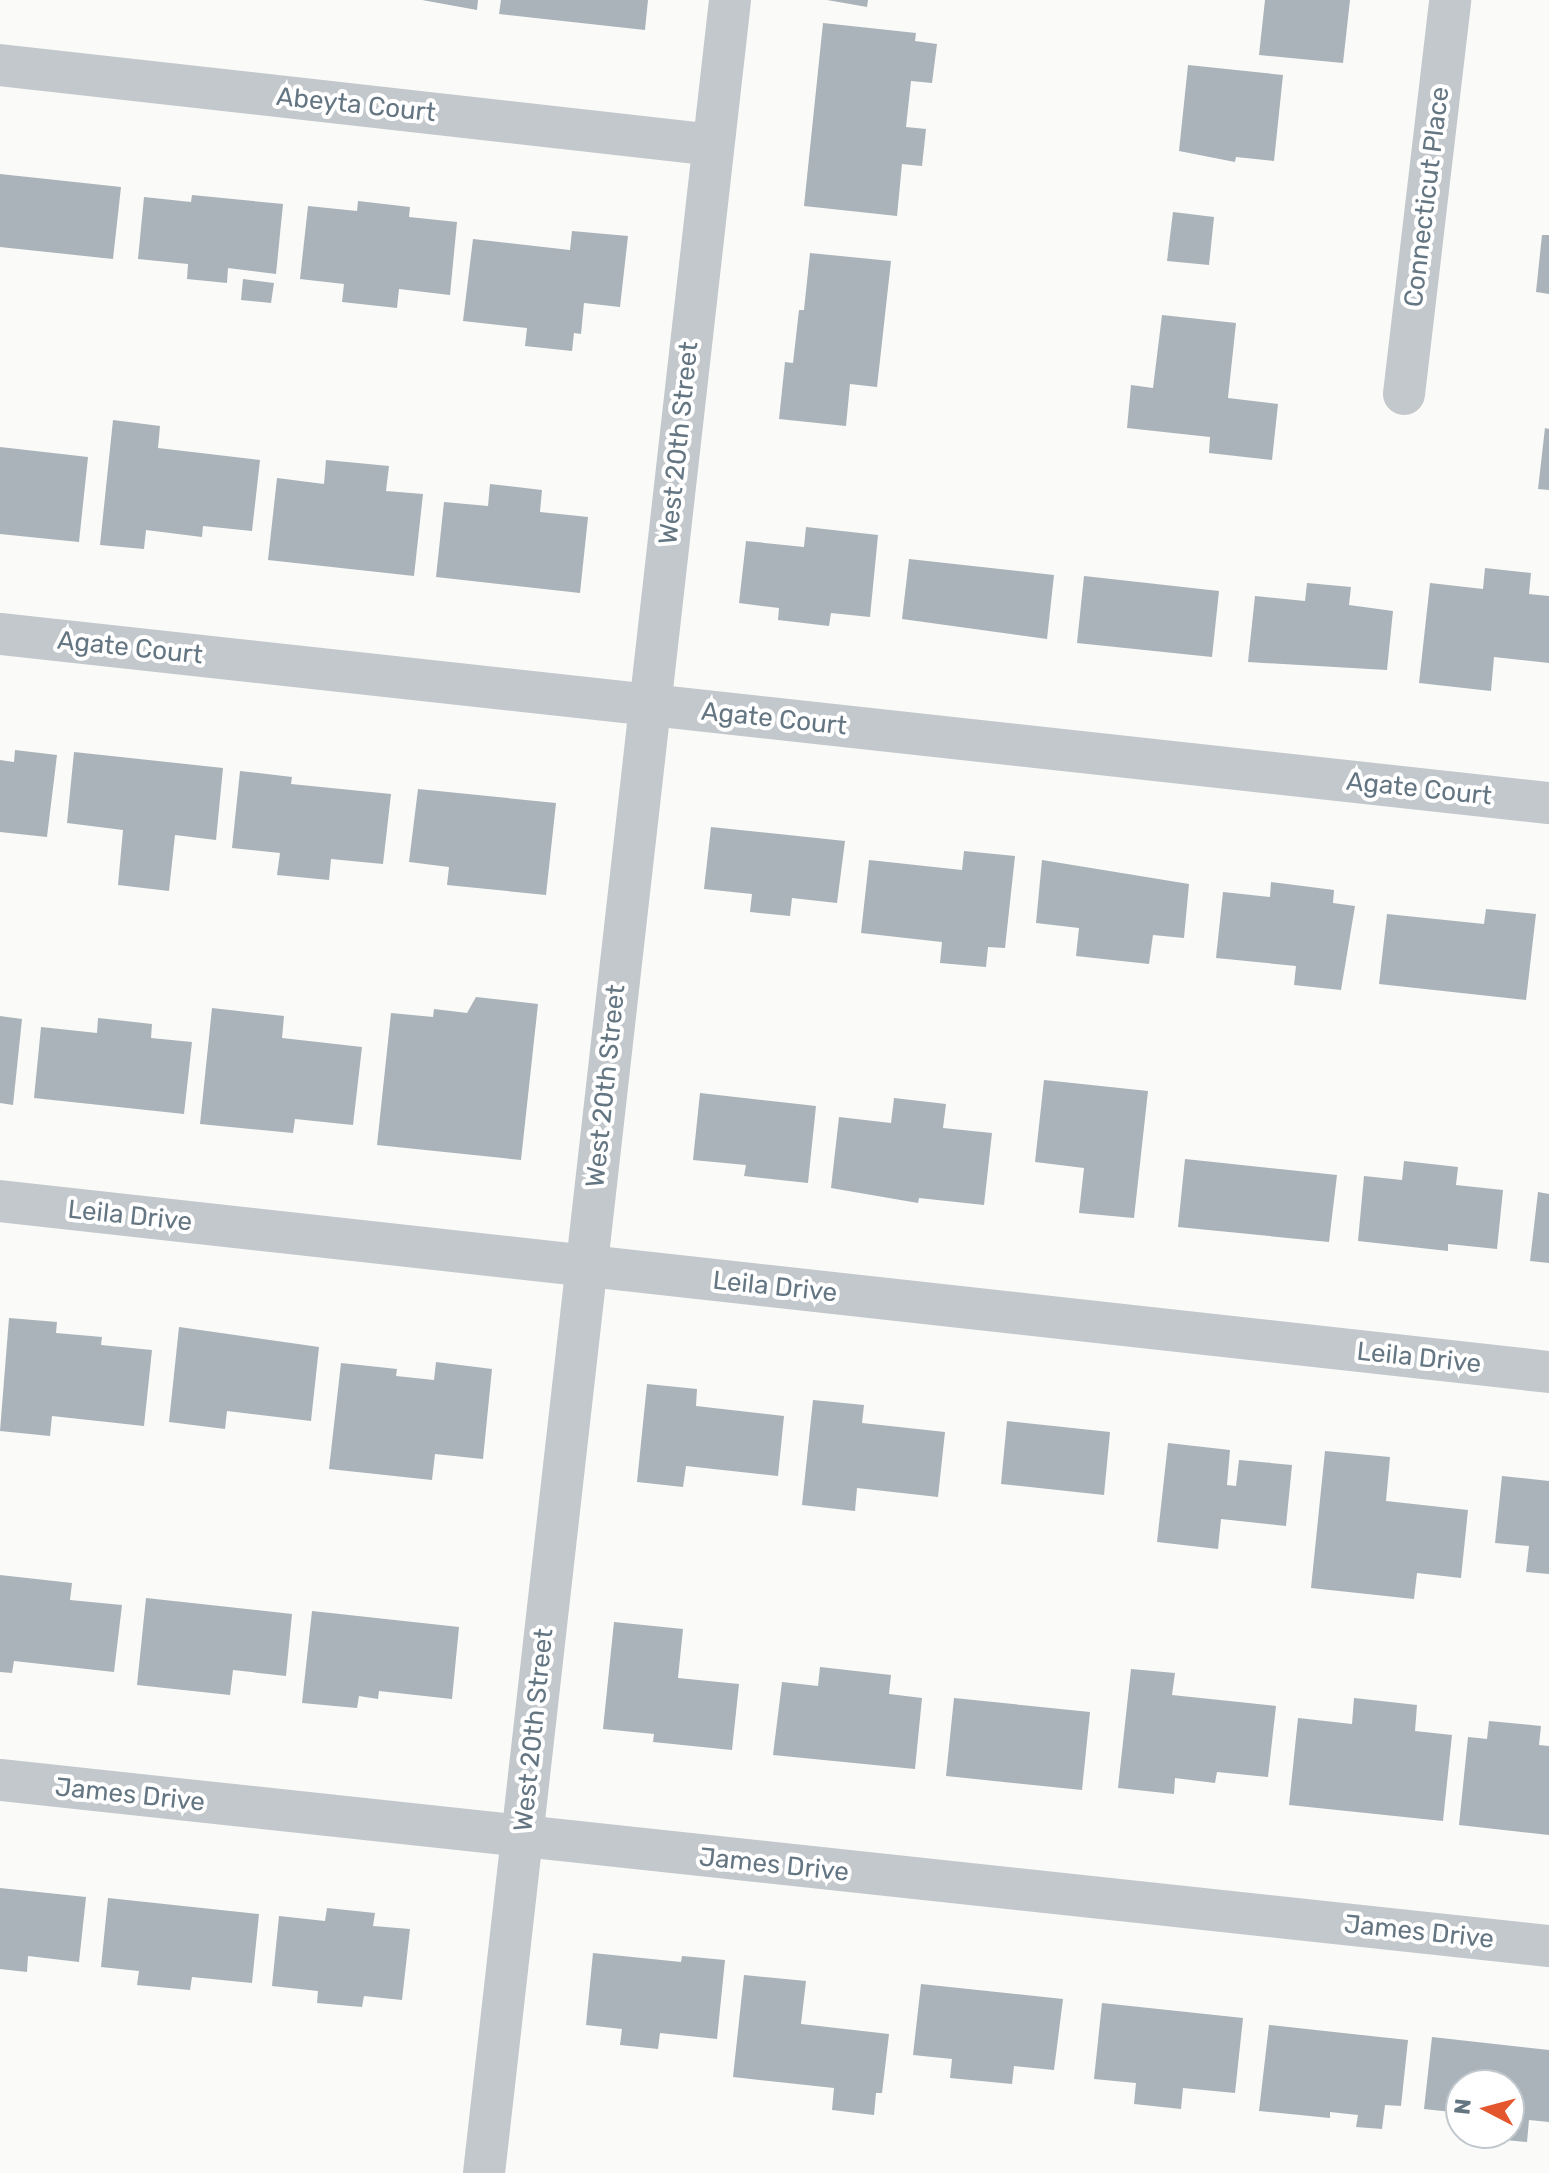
<!DOCTYPE html>
<style>
body{margin:0}
#map{position:relative;width:1549px;height:2173px;overflow:hidden;background:#fafaf8;font-family:Rubik,sans-serif}
div>[style]{position:absolute}
[style*='--x']{left:calc(var(--x)*1px);top:calc(var(--y)*1px);width:calc(var(--w)*1px);rotate:calc(var(--a)*1deg)}
.building>*{inset:0;background:#aab3b9}
.minor>*{height:42px;margin:-21px;padding:0 21px;transform-origin:21px;border-radius:21px;background:#c3c8cc}
span{translate:-50% -50%;white-space:nowrap;text-align:center;line-height:1.15;-webkit-text-stroke:8px #fff;paint-order:stroke}
.street-label{font-size:26px;color:#657683}
.north{position:absolute;left:1445px;top:2069px;width:80px;height:80px;box-sizing:border-box;background:#fff;border:2px solid #c1c8cd;border-radius:50%;rotate:276deg;font-size:22px;font-weight:700;line-height:32px;text-align:center;color:#657683}
.north::after{content:'';display:block;margin:auto;width:28px;height:36px;background:#e4572e;clip-path:polygon(50% 0,100% 100%,50% 72%,0 100%)}
</style>
<div id="map">
<div class="building">
<i style="clip-path:polygon(422px 0,478px 0,477px 10px)"></i>
<i style="clip-path:polygon(501px 0,648px 0,645px 30px,499px 14px)"></i>
<i style="clip-path:polygon(827px 0,868px 0,867px 7px)"></i>
<i style="clip-path:polygon(1265px 0,1350px 0,1343px 63px,1259px 55px)"></i>
<i style="clip-path:polygon(823px 23px,916px 33px,915px 41px,937px 44px,932px 83px,911px 81px,906px 127px,926px 129px,922px 166px,902px 164px,897px 216px,804px 206px)"></i>
<i style="clip-path:polygon(1188px 65px,1283px 75px,1274px 161px,1236px 157px,1235px 162px,1179px 151px)"></i>
<i style="clip-path:polygon(0 174px,121px 187px,113px 259px,0 247px)"></i>
<i style="clip-path:polygon(192px 195px,283px 204px,276px 274px,228px 268px,227px 283px,187px 279px,188px 264px,138px 259px,144px 197px,191px 202px)"></i>
<i style="clip-path:polygon(358px 201px,410px 207px,409px 217px,457px 222px,450px 295px,399px 289px,397px 308px,342px 302px,344px 284px,300px 279px,308px 206px,357px 211px)"></i>
<i style="clip-path:polygon(1173px 212px,1214px 217px,1209px 265px,1167px 261px)"></i>
<i style="clip-path:polygon(572px 231px,628px 236px,620px 307px,584px 303px,581px 334px,574px 333px,572px 351px,525px 346px,527px 328px,463px 321px,473px 239px,570px 250px)"></i>
<i style="clip-path:polygon(1542px 235px,1549px 235px,1549px 294px,1536px 292px)"></i>
<i style="clip-path:polygon(810px 253px,891px 261px,877px 387px,850px 384px,846px 426px,779px 419px,785px 362px,793px 363px,799px 310px,804px 310px)"></i>
<i style="clip-path:polygon(243px 279px,274px 283px,271px 303px,241px 300px)"></i>
<i style="clip-path:polygon(1162px 315px,1236px 323px,1228px 398px,1278px 404px,1272px 460px,1209px 453px,1210px 437px,1127px 428px,1131px 385px,1153px 388px)"></i>
<i style="clip-path:polygon(113px 420px,160px 426px,158px 448px,260px 460px,252px 531px,203px 526px,202px 537px,146px 530px,144px 549px,100px 545px)"></i>
<i style="clip-path:polygon(1545px 428px,1549px 429px,1549px 490px,1538px 489px)"></i>
<i style="clip-path:polygon(0 447px,88px 457px,79px 542px,0 534px)"></i>
<i style="clip-path:polygon(326px 460px,389px 466px,386px 491px,423px 494px,414px 576px,268px 560px,277px 478px,324px 484px)"></i>
<i style="clip-path:polygon(490px 484px,542px 490px,540px 512px,588px 517px,580px 593px,436px 577px,444px 502px,488px 506px)"></i>
<i style="clip-path:polygon(806px 527px,878px 535px,870px 617px,831px 613px,829px 626px,778px 620px,779px 608px,739px 603px,746px 541px,804px 547px)"></i>
<i style="clip-path:polygon(909px 559px,1054px 575px,1047px 639px,902px 619px)"></i>
<i style="clip-path:polygon(1485px 568px,1531px 573px,1529px 594px,1549px 596px,1549px 663px,1494px 657px,1491px 691px,1419px 683px,1430px 583px,1483px 589px)"></i>
<i style="clip-path:polygon(1084px 576px,1219px 591px,1212px 657px,1077px 643px)"></i>
<i style="clip-path:polygon(1307px 583px,1351px 587px,1349px 605px,1393px 611px,1387px 670px,1248px 662px,1255px 596px,1305px 601px)"></i>
<i style="clip-path:polygon(15px 750px,57px 755px,47px 837px,0 832px,0 760px,14px 762px)"></i>
<i style="clip-path:polygon(74px 752px,223px 768px,216px 840px,175px 835px,169px 891px,118px 885px,123px 830px,67px 823px)"></i>
<i style="clip-path:polygon(240px 771px,292px 777px,291px 784px,391px 794px,383px 864px,331px 859px,329px 880px,277px 875px,280px 853px,232px 848px)"></i>
<i style="clip-path:polygon(418px 789px,556px 803px,546px 895px,447px 885px,449px 867px,409px 862px)"></i>
<i style="clip-path:polygon(711px 827px,845px 841px,837px 903px,792px 898px,790px 916px,750px 912px,752px 894px,704px 889px)"></i>
<i style="clip-path:polygon(964px 851px,1015px 856px,1005px 948px,988px 947px,986px 967px,940px 963px,942px 942px,861px 933px,869px 860px,962px 870px)"></i>
<i style="clip-path:polygon(1042px 860px,1189px 884px,1184px 938px,1153px 935px,1149px 964px,1076px 956px,1079px 928px,1036px 923px)"></i>
<i style="clip-path:polygon(1271px 882px,1334px 890px,1333px 903px,1355px 906px,1341px 990px,1294px 985px,1296px 966px,1216px 958px,1223px 892px,1270px 897px)"></i>
<i style="clip-path:polygon(1486px 909px,1536px 914px,1526px 1000px,1379px 984px,1387px 914px,1484px 924px)"></i>
<i style="clip-path:polygon(476px 997px,538px 1004px,521px 1160px,377px 1145px,391px 1013px,433px 1017px,434px 1009px,467px 1013px)"></i>
<i style="clip-path:polygon(212px 1008px,284px 1016px,282px 1038px,362px 1047px,353px 1125px,295px 1119px,293px 1133px,200px 1124px)"></i>
<i style="clip-path:polygon(0 1016px,22px 1019px,13px 1105px,0 1103px)"></i>
<i style="clip-path:polygon(98px 1018px,152px 1024px,151px 1038px,192px 1042px,184px 1114px,34px 1098px,41px 1027px,97px 1033px)"></i>
<i style="clip-path:polygon(1044px 1080px,1148px 1091px,1134px 1218px,1079px 1213px,1084px 1168px,1035px 1162px)"></i>
<i style="clip-path:polygon(700px 1093px,816px 1106px,808px 1183px,744px 1176px,746px 1165px,693px 1160px)"></i>
<i style="clip-path:polygon(894px 1098px,946px 1104px,943px 1128px,992px 1133px,984px 1205px,919px 1198px,918px 1203px,831px 1188px,839px 1117px,891px 1123px)"></i>
<i style="clip-path:polygon(1185px 1159px,1337px 1175px,1329px 1242px,1178px 1227px)"></i>
<i style="clip-path:polygon(1404px 1161px,1458px 1167px,1456px 1185px,1503px 1190px,1497px 1249px,1448px 1244px,1448px 1251px,1358px 1241px,1364px 1176px,1402px 1180px)"></i>
<i style="clip-path:polygon(1538px 1192px,1549px 1194px,1549px 1263px,1530px 1261px)"></i>
<i style="clip-path:polygon(9px 1318px,57px 1322px,56px 1333px,102px 1337px,101px 1345px,152px 1350px,144px 1426px,52px 1416px,50px 1436px,0 1431px)"></i>
<i style="clip-path:polygon(179px 1327px,319px 1347px,311px 1421px,227px 1411px,225px 1429px,169px 1422px)"></i>
<i style="clip-path:polygon(436px 1362px,492px 1369px,483px 1459px,435px 1454px,432px 1480px,329px 1469px,341px 1363px,397px 1369px,396px 1376px,434px 1380px)"></i>
<i style="clip-path:polygon(647px 1384px,697px 1389px,696px 1406px,784px 1416px,778px 1476px,686px 1466px,683px 1487px,637px 1482px)"></i>
<i style="clip-path:polygon(813px 1400px,864px 1405px,862px 1423px,945px 1432px,938px 1497px,857px 1488px,855px 1511px,802px 1505px)"></i>
<i style="clip-path:polygon(1007px 1421px,1110px 1432px,1104px 1495px,1001px 1484px)"></i>
<i style="clip-path:polygon(1168px 1443px,1230px 1450px,1227px 1485px,1236px 1486px,1239px 1460px,1292px 1465px,1286px 1526px,1221px 1519px,1218px 1549px,1157px 1542px)"></i>
<i style="clip-path:polygon(1325px 1451px,1390px 1457px,1386px 1501px,1468px 1510px,1461px 1578px,1417px 1573px,1414px 1599px,1311px 1588px)"></i>
<i style="clip-path:polygon(1502px 1476px,1549px 1481px,1549px 1574px,1526px 1572px,1529px 1546px,1495px 1543px)"></i>
<i style="clip-path:polygon(0 1575px,72px 1583px,70px 1600px,122px 1605px,114px 1672px,14px 1661px,12px 1673px,0 1672px)"></i>
<i style="clip-path:polygon(146px 1598px,292px 1614px,286px 1676px,233px 1670px,230px 1695px,137px 1685px)"></i>
<i style="clip-path:polygon(312px 1611px,459px 1627px,452px 1699px,379px 1691px,378px 1699px,359px 1696px,357px 1708px,302px 1703px)"></i>
<i style="clip-path:polygon(614px 1622px,683px 1629px,678px 1678px,739px 1684px,732px 1750px,653px 1742px,654px 1734px,603px 1729px)"></i>
<i style="clip-path:polygon(820px 1667px,891px 1675px,889px 1694px,922px 1698px,915px 1769px,773px 1755px,782px 1682px,818px 1686px)"></i>
<i style="clip-path:polygon(1131px 1669px,1175px 1673px,1172px 1695px,1276px 1706px,1268px 1777px,1217px 1772px,1215px 1783px,1175px 1778px,1174px 1794px,1118px 1788px)"></i>
<i style="clip-path:polygon(954px 1698px,1090px 1712px,1082px 1790px,946px 1776px)"></i>
<i style="clip-path:polygon(1354px 1698px,1417px 1705px,1415px 1731px,1452px 1735px,1443px 1821px,1289px 1805px,1298px 1718px,1352px 1724px)"></i>
<i style="clip-path:polygon(1489px 1721px,1541px 1726px,1539px 1745px,1549px 1746px,1549px 1835px,1459px 1825px,1468px 1737px,1487px 1739px)"></i>
<i style="clip-path:polygon(0 1888px,86px 1897px,79px 1962px,28px 1956px,27px 1972px,0 1969px)"></i>
<i style="clip-path:polygon(108px 1898px,259px 1914px,252px 1983px,192px 1977px,190px 1990px,137px 1985px,139px 1971px,101px 1967px)"></i>
<i style="clip-path:polygon(327px 1908px,375px 1913px,373px 1926px,410px 1929px,402px 2000px,364px 1996px,362px 2007px,317px 2003px,318px 1991px,272px 1986px,279px 1916px,325px 1921px)"></i>
<i style="clip-path:polygon(593px 1953px,681px 1962px,682px 1956px,725px 1960px,717px 2039px,660px 2033px,658px 2049px,620px 2045px,622px 2029px,586px 2025px)"></i>
<i style="clip-path:polygon(744px 1975px,806px 1981px,801px 2024px,889px 2034px,882px 2093px,876px 2093px,874px 2115px,832px 2110px,834px 2088px,733px 2077px)"></i>
<i style="clip-path:polygon(921px 1984px,1063px 1999px,1054px 2070px,1014px 2066px,1012px 2084px,950px 2078px,952px 2059px,913px 2055px)"></i>
<i style="clip-path:polygon(1102px 2003px,1243px 2018px,1235px 2093px,1183px 2088px,1181px 2109px,1134px 2104px,1136px 2083px,1094px 2079px)"></i>
<i style="clip-path:polygon(1269px 2025px,1408px 2040px,1401px 2106px,1385px 2105px,1382px 2129px,1356px 2127px,1358px 2115px,1330px 2112px,1330px 2118px,1259px 2111px)"></i>
<i style="clip-path:polygon(1432px 2037px,1549px 2050px,1549px 2122px,1529px 2120px,1527px 2142px,1474px 2137px,1509px 2133px,1509px 2085px,1461px 2085px,1461px 2113px,1424px 2109px)"></i>
</div>
<div class="minor">
<i style="--x:0;--y:65;--w:717;--a:6.4"></i>
<i style="--x:1404;--y:394;--w:397;--a:-83.3"></i>
<i style="--x:0;--y:634;--w:1558;--a:6.23"></i>
<i style="--x:0;--y:1201;--w:1558;--a:6.3"></i>
<i style="--x:0;--y:1780;--w:1558;--a:6.12"></i>
<i style="--x:484;--y:2173;--w:2187;--a:-83.54"></i>
</div>
<div class="street-label">
<span style="left:356px;top:105px;rotate:6deg">Abeyta Court</span>
<span style="left:1427px;top:197px;rotate:-83deg">Connecticut Place</span>
<span style="left:679px;top:443px;rotate:-84deg">West 20th Street</span>
<span style="left:130px;top:648px;rotate:6deg">Agate Court</span>
<span style="left:774px;top:719px;rotate:6deg">Agate Court</span>
<span style="left:1419px;top:789px;rotate:6deg">Agate Court</span>
<span style="left:606px;top:1086px;rotate:-84deg">West 20th Street</span>
<span style="left:130px;top:1216px;rotate:6deg">Leila Drive</span>
<span style="left:775px;top:1287px;rotate:6deg">Leila Drive</span>
<span style="left:1419px;top:1358px;rotate:6deg">Leila Drive</span>
<span style="left:534px;top:1730px;rotate:-84deg">West 20th Street</span>
<span style="left:130px;top:1795px;rotate:6deg">James Drive</span>
<span style="left:774px;top:1865px;rotate:6deg">James Drive</span>
<span style="left:1419px;top:1932px;rotate:6deg">James Drive</span>
</div>
<div class="north">N</div>
</div>
